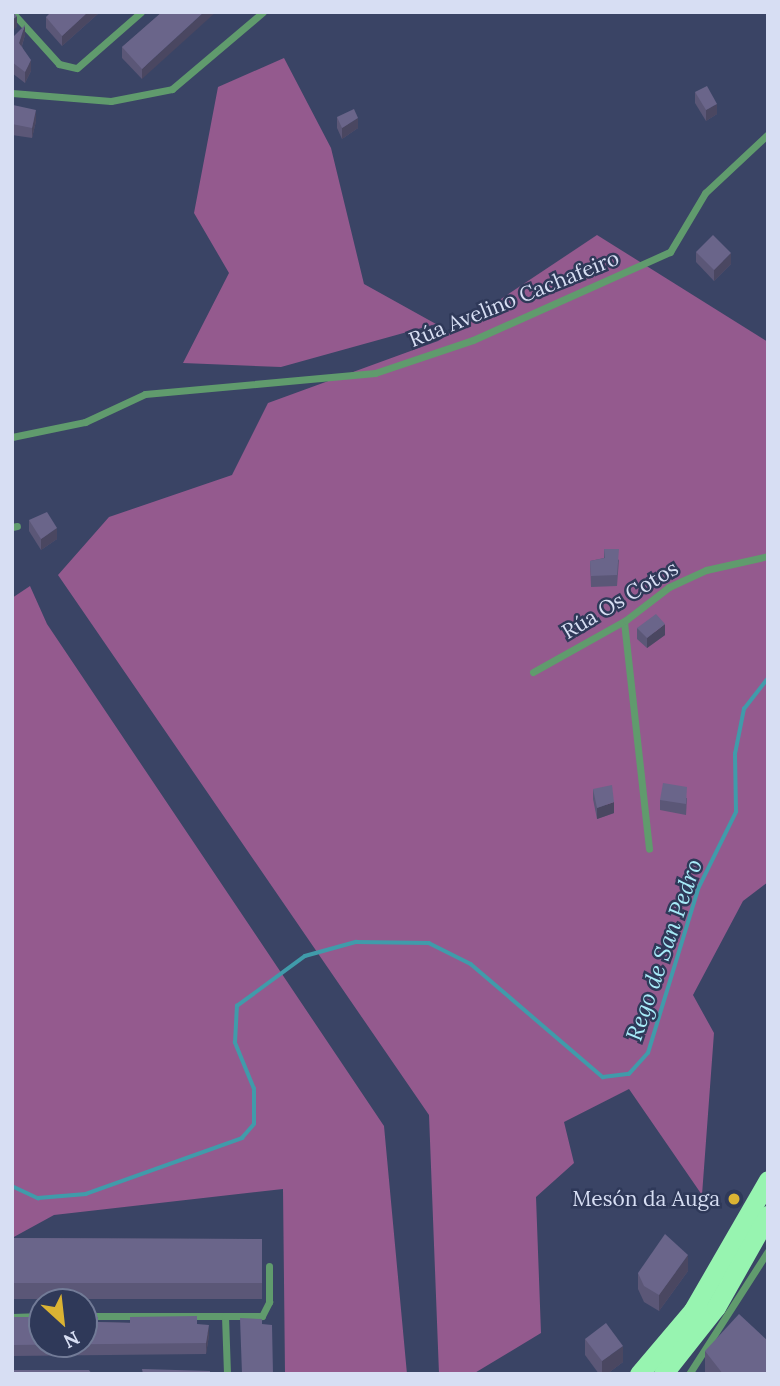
<!DOCTYPE html>
<meta charset="utf-8">
<style>
body{margin:0}
#map{position:relative;width:780px;height:1386px;overflow:hidden;background:#3a4465;font-family:Lora,serif}
div>[style]{position:absolute}
[style*='--x']{left:calc(var(--x)*1px);top:calc(var(--y)*1px);width:calc(var(--w)*1px);rotate:calc(var(--a)*1deg)}
.green>*{inset:0;background:#945a8e}
.stream>*{height:3.5px;margin:-1.75px;padding:0 1.75px;transform-origin:1.75px;border-radius:1.75px;background:#409baa}
.minor>*{height:7px;margin:-3.5px;padding:0 3.5px;transform-origin:3.5px;border-radius:3.5px;background:#609b6d}
.trunk>*{height:19px;margin:-9.5px;padding:0 9.5px;transform-origin:9.5px;border-radius:9.5px;background:#97f4b0}
.wall>*{inset:0;background:#5b5777}
.shaded-wall>*{inset:0;background:#4a4761}
.building>*{inset:0;background:#6a658a}
.dots>*{width:19px;height:19px;translate:-50% -50%;box-sizing:border-box;border:4px solid #2f3959;border-radius:50%}
span{translate:-50% -50%;white-space:nowrap;text-align:center;line-height:1.15;-webkit-text-stroke:5px #2f3959;paint-order:stroke}
.street-label{font-size:21px;color:#d7def3}
.poi-label{font-size:21px;color:#d7def3}
.right{translate:-100% -50%;text-align:right}
.water-label{font-size:23px;color:#a7ebf8;font-style:italic}
.frame{position:absolute;inset:0;border:14px solid #d7def3;pointer-events:none}
.north{position:absolute;left:28px;top:1288px;width:70px;height:70px;box-sizing:border-box;background:#2f3959;border:2px solid #727b97;border-radius:50%;rotate:153deg;font-size:19px;font-weight:700;line-height:28px;text-align:center;color:#d7def3}
.north::after{content:'';display:block;margin:auto;width:24px;height:32px;background:#dbb333;clip-path:polygon(50% 0,100% 100%,50% 72%,0 100%)}
</style>
<div id="map">
<div class="green">
<i style="clip-path:polygon(284px 58px,331px 148px,364px 284px,436px 324px,281px 367px,183px 363px,229px 273px,194px 213px,218px 87px)"></i>
<i style="clip-path:polygon(597px 235px,768px 342px,768px 882px,743px 901px,693px 995px,714px 1033px,702px 1195px,629px 1089px,564px 1122px,574px 1163px,536px 1197px,541px 1333px,473px 1374px,439px 1374px,429px 1115px,58px 575px,109px 517px,232px 475px,268px 403px,438px 341px)"></i>
<i style="clip-path:polygon(30px 586px,47px 624px,384px 1126px,407px 1374px,285px 1374px,283px 1189px,54px 1215px,12px 1238px,12px 598px)"></i>
</div>
<div class="stream">
<i style="--x:12;--y:1186;--w:29;--a:25"></i>
<i style="--x:38;--y:1198;--w:48;--a:-4.8"></i>
<i style="--x:86;--y:1194;--w:166;--a:-19.7"></i>
<i style="--x:242;--y:1138;--w:18;--a:-49"></i>
<i style="--x:254;--y:1124;--w:35;--a:-90"></i>
<i style="--x:254;--y:1089;--w:50;--a:-112.4"></i>
<i style="--x:235;--y:1043;--w:37;--a:-87"></i>
<i style="--x:237;--y:1006;--w:84;--a:-36.3"></i>
<i style="--x:305;--y:956;--w:53;--a:-15.4"></i>
<i style="--x:356;--y:942;--w:73;--a:0.8"></i>
<i style="--x:429;--y:943;--w:47;--a:26.6"></i>
<i style="--x:471;--y:964;--w:174;--a:40.6"></i>
<i style="--x:603;--y:1077;--w:26;--a:-7"></i>
<i style="--x:629;--y:1074;--w:28;--a:-48"></i>
<i style="--x:648;--y:1053;--w:171;--a:-73"></i>
<i style="--x:698;--y:889;--w:86;--a:-63.7"></i>
<i style="--x:736;--y:812;--w:58;--a:-91"></i>
<i style="--x:735;--y:754;--w:46;--a:-78.7"></i>
<i style="--x:744;--y:709;--w:39;--a:-52"></i>
</div>
<div class="minor">
<i style="--x:12;--y:12;--w:70;--a:47.9"></i>
<i style="--x:59;--y:64;--w:18;--a:13"></i>
<i style="--x:77;--y:68;--w:85;--a:-41.2"></i>
<i style="--x:12;--y:93;--w:99;--a:4.6"></i>
<i style="--x:111;--y:101;--w:62;--a:-11.1"></i>
<i style="--x:172;--y:89;--w:119;--a:-40.2"></i>
<i style="--x:12;--y:437;--w:75;--a:-11.6"></i>
<i style="--x:85;--y:422;--w:66;--a:-25"></i>
<i style="--x:145;--y:394;--w:231;--a:-5.2"></i>
<i style="--x:375;--y:373;--w:103;--a:-18.6"></i>
<i style="--x:473;--y:340;--w:216;--a:-24.1"></i>
<i style="--x:670;--y:252;--w:69;--a:-59.3"></i>
<i style="--x:705;--y:193;--w:86;--a:-43.1"></i>
<i style="--x:12;--y:527;--w:5;--a:-11"></i>
<i style="--x:624;--y:622;--w:228;--a:83.7"></i>
<i style="--x:533;--y:672;--w:107;--a:-29.2"></i>
<i style="--x:626;--y:620;--w:54;--a:-37.5"></i>
<i style="--x:669;--y:587;--w:41;--a:-24.7"></i>
<i style="--x:706;--y:570;--w:64;--a:-12.7"></i>
<i style="--x:84;--y:1316;--w:141;--a:0"></i>
<i style="--x:225;--y:1316;--w:58;--a:88"></i>
<i style="--x:225;--y:1316;--w:37;--a:0"></i>
<i style="--x:262;--y:1316;--w:16;--a:-63"></i>
<i style="--x:269;--y:1302;--w:36;--a:-90"></i>
<i style="--x:12;--y:1317;--w:30;--a:-2"></i>
<i style="--x:689;--y:1374;--w:146;--a:-57.3"></i>
</div>
<div class="trunk">
<i style="--x:639;--y:1374;--w:84;--a:-49.8"></i>
<i style="--x:693;--y:1310;--w:150;--a:-60"></i>
<i style="--x:663;--y:1374;--w:85;--a:-51.7"></i>
<i style="--x:716;--y:1307;--w:106;--a:-60.5"></i>
</div>
<div class="wall">
<i style="clip-path:polygon(100px 12px,62px 46px,46px 28px,46px 17px)"></i>
<i style="clip-path:polygon(162px 12px,142px 79px,122px 58px,122px 47px)"></i>
<i style="clip-path:polygon(25px 35px,22px 46px,31px 71px,25px 83px,12px 73px,12px 38px)"></i>
<i style="clip-path:polygon(695px 92px,717px 114px,706px 121px,695px 103px)"></i>
<i style="clip-path:polygon(13px 105px,36px 121px,32px 138px,12px 135px)"></i>
<i style="clip-path:polygon(337px 117px,358px 128px,342px 139px,337px 128px)"></i>
<i style="clip-path:polygon(696px 252px,731px 264px,714px 281px,696px 262px)"></i>
<i style="clip-path:polygon(29px 520px,57px 539px,41px 550px,29px 531px)"></i>
<i style="clip-path:polygon(604px 549px,619px 560px,617px 586px,591px 587px,590px 561px,604px 558px)"></i>
<i style="clip-path:polygon(637px 628px,665px 635px,647px 648px,637px 639px)"></i>
<i style="clip-path:polygon(593px 789px,614px 813px,597px 819px,593px 799px)"></i>
<i style="clip-path:polygon(687px 798px,686px 815px,660px 810px,660px 800px)"></i>
<i style="clip-path:polygon(768px 1057px,768px 1078px,766px 1077px,766px 1061px)"></i>
<i style="clip-path:polygon(12px 1238px,262px 1239px,262px 1299px,12px 1299px)"></i>
<i style="clip-path:polygon(688px 1271px,659px 1311px,644px 1302px,638px 1289px,638px 1273px)"></i>
<i style="clip-path:polygon(12px 1317px,98px 1322px,197px 1324px,209px 1335px,206px 1354px,12px 1356px)"></i>
<i style="clip-path:polygon(585px 1339px,623px 1362px,607px 1374px,599px 1374px,585px 1355px)"></i>
<i style="clip-path:polygon(705px 1351px,768px 1374px,707px 1374px,705px 1372px)"></i>
</div>
<div class="shaded-wall">
<i style="clip-path:polygon(88px 12px,100px 12px,62px 46px,62px 36px)"></i>
<i style="clip-path:polygon(204px 12px,216px 12px,142px 79px,142px 69px)"></i>
<i style="clip-path:polygon(17px 16px,17px 27px,12px 31px,12px 20px)"></i>
<i style="clip-path:polygon(25px 25px,25px 35px,19px 54px,19px 43px)"></i>
<i style="clip-path:polygon(31px 60px,31px 71px,25px 83px,25px 72px)"></i>
<i style="clip-path:polygon(717px 104px,717px 114px,706px 121px,706px 110px)"></i>
<i style="clip-path:polygon(36px 110px,36px 121px,32px 138px,32px 128px)"></i>
<i style="clip-path:polygon(358px 118px,358px 128px,342px 139px,342px 128px)"></i>
<i style="clip-path:polygon(731px 253px,731px 264px,714px 281px,714px 270px)"></i>
<i style="clip-path:polygon(57px 528px,57px 539px,41px 550px,41px 539px)"></i>
<i style="clip-path:polygon(665px 624px,665px 635px,647px 648px,647px 638px)"></i>
<i style="clip-path:polygon(614px 802px,614px 813px,597px 819px,597px 808px)"></i>
<i style="clip-path:polygon(688px 1255px,688px 1271px,659px 1311px,659px 1295px)"></i>
<i style="clip-path:polygon(209px 1325px,209px 1335px,206px 1354px,206px 1343px)"></i>
<i style="clip-path:polygon(623px 1346px,623px 1362px,607px 1374px,602px 1374px,602px 1361px)"></i>
</div>
<div class="building">
<i style="clip-path:polygon(12px 12px,17px 16px,12px 20px)"></i>
<i style="clip-path:polygon(51px 12px,88px 12px,62px 36px,46px 17px)"></i>
<i style="clip-path:polygon(162px 12px,204px 12px,142px 69px,122px 47px)"></i>
<i style="clip-path:polygon(25px 25px,19px 43px,31px 60px,25px 72px,12px 62px,12px 38px)"></i>
<i style="clip-path:polygon(707px 86px,717px 104px,706px 110px,695px 92px)"></i>
<i style="clip-path:polygon(13px 105px,36px 110px,32px 128px,12px 124px)"></i>
<i style="clip-path:polygon(354px 109px,358px 118px,342px 128px,337px 117px)"></i>
<i style="clip-path:polygon(713px 235px,731px 253px,714px 270px,696px 252px)"></i>
<i style="clip-path:polygon(47px 512px,57px 528px,41px 539px,29px 520px)"></i>
<i style="clip-path:polygon(604px 549px,619px 549px,617px 575px,591px 576px,590px 561px,605px 558px)"></i>
<i style="clip-path:polygon(656px 614px,665px 624px,647px 638px,637px 628px)"></i>
<i style="clip-path:polygon(663px 783px,687px 787px,686px 804px,660px 800px)"></i>
<i style="clip-path:polygon(612px 785px,614px 802px,597px 808px,593px 789px)"></i>
<i style="clip-path:polygon(665px 1234px,688px 1255px,659px 1295px,644px 1286px,638px 1273px)"></i>
<i style="clip-path:polygon(12px 1238px,262px 1239px,262px 1283px,12px 1283px)"></i>
<i style="clip-path:polygon(739px 1314px,768px 1341px,768px 1374px,723px 1374px,705px 1351px)"></i>
<i style="clip-path:polygon(197px 1316px,197px 1324px,209px 1325px,206px 1343px,12px 1345px,12px 1317px,42px 1317px,42px 1344px,84px 1344px,84px 1317px,98px 1317px,98px 1322px,130px 1323px,130px 1317px)"></i>
<i style="clip-path:polygon(240px 1318px,262px 1319px,262px 1324px,272px 1325px,273px 1374px,242px 1374px)"></i>
<i style="clip-path:polygon(606px 1323px,623px 1346px,602px 1361px,585px 1339px)"></i>
<i style="clip-path:polygon(142px 1369px,210px 1371px,210px 1374px,143px 1374px)"></i>
<i style="clip-path:polygon(12px 1370px,89px 1370px,92px 1374px,12px 1374px)"></i>
</div>
<div class="dots">
<i style="left:734px;top:1199px;background:#dbb333"></i>
</div>
<div class="street-label">
<span style="left:514px;top:299px;rotate:-22deg">Rúa Avelino Cachafeiro</span>
<span style="left:620px;top:600px;rotate:-31deg">Rúa Os Cotos</span>
</div>
<div class="poi-label">
<span class="right" style="left:720px;top:1199px">Mesón da Auga</span>
</div>
<div class="water-label">
<span style="left:664px;top:950px;rotate:-71deg">Rego de San Pedro</span>
</div>
<div class="frame"></div>
<div class="north">N</div>
</div>
